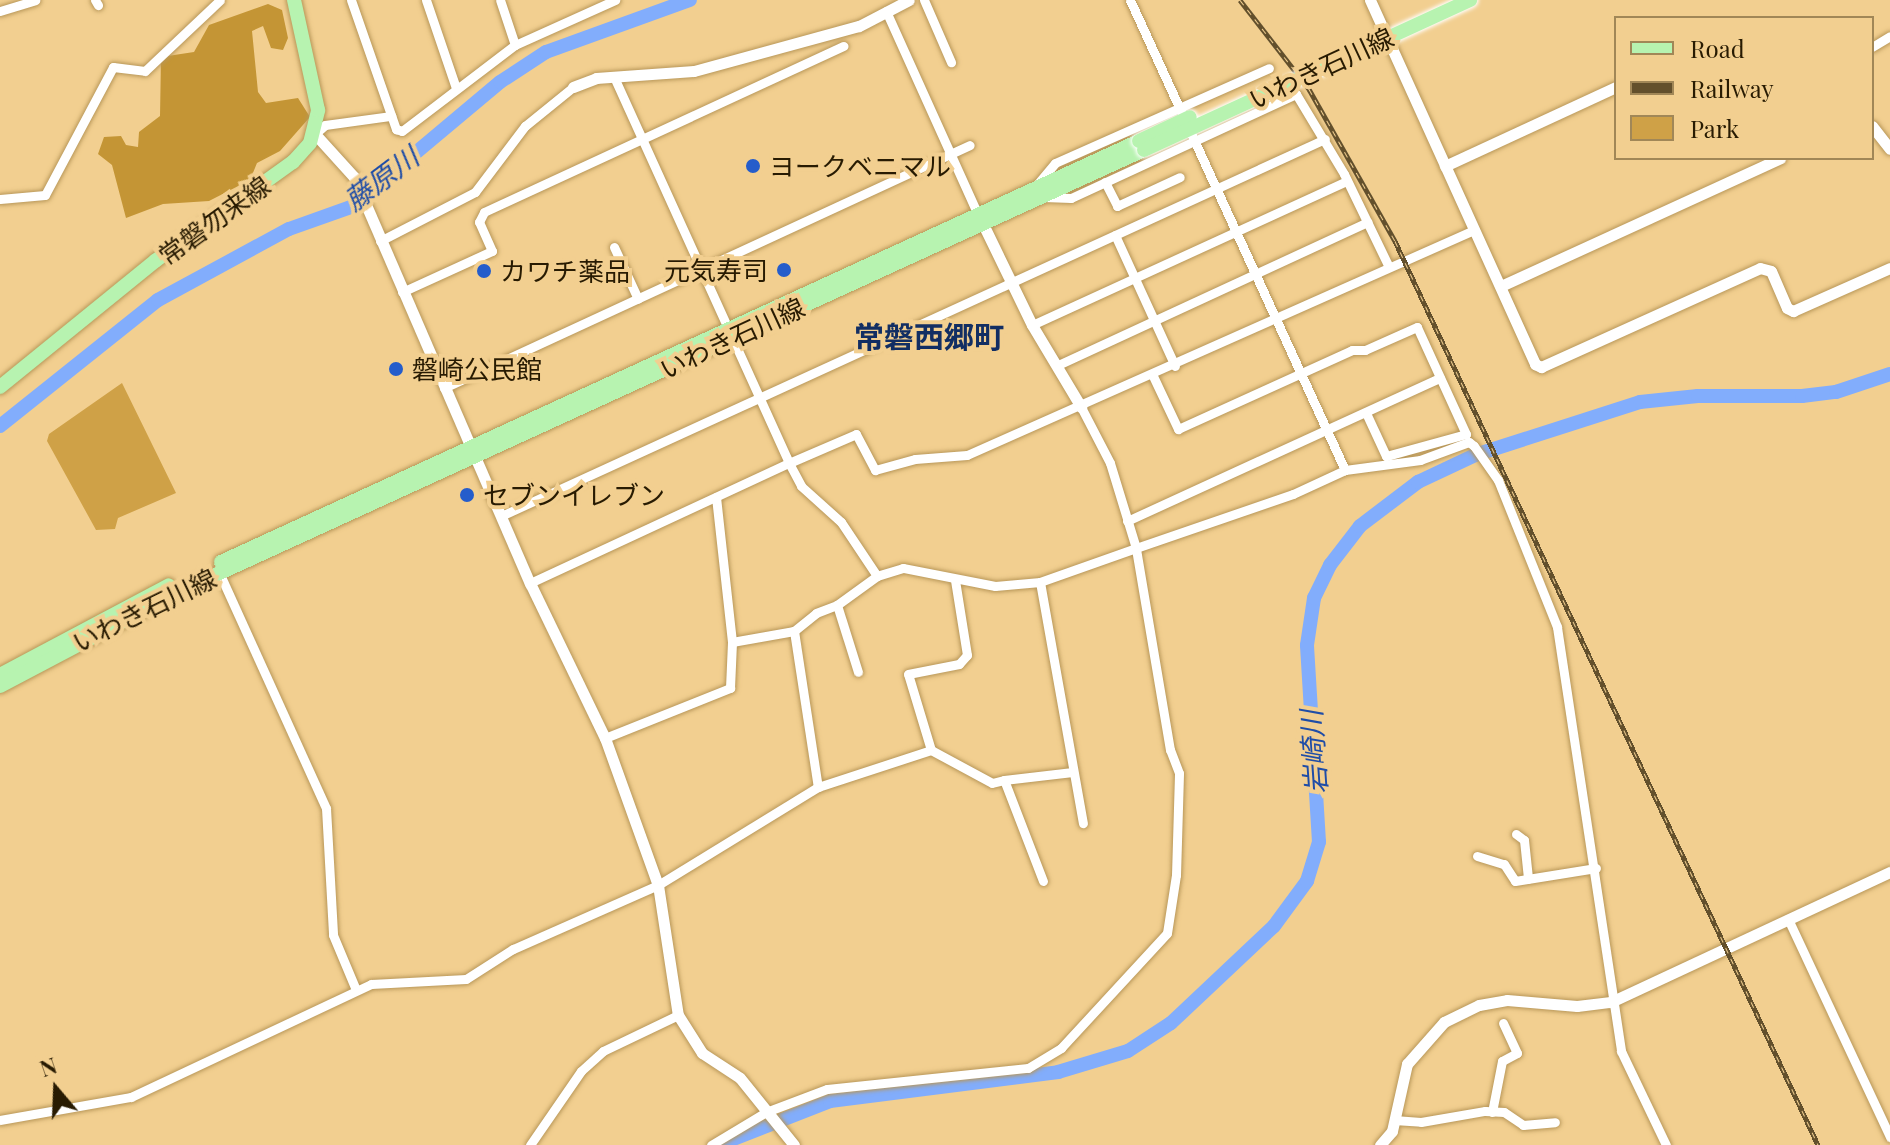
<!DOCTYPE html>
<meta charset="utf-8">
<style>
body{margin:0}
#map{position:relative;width:1890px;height:1145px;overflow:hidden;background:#f2cf90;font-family:"Playfair Display","Noto Sans JP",serif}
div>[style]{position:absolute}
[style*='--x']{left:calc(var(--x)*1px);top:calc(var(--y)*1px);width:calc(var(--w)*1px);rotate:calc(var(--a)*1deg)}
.green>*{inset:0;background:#cfa147}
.forest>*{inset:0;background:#c49535}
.river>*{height:14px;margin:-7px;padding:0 7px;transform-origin:7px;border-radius:7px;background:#82adfc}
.roads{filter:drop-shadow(0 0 2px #b89759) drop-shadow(0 0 2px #b89759)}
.minor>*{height:9px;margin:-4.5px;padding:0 4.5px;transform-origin:4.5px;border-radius:4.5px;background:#fff}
.tertiary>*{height:11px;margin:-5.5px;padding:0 5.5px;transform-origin:5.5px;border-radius:5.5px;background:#fff}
.primary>*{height:14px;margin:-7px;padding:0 7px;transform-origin:7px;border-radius:7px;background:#b7f3b0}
.rail>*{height:5px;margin-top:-2.5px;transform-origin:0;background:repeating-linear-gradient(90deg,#f2cf90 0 6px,#63502c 0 12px);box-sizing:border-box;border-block:2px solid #63502c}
.bridges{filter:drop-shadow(0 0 2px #fff) drop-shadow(0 0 2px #fff)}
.primary-bridge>*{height:14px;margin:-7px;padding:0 7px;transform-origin:7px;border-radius:7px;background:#b7f3b0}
.dots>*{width:22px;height:22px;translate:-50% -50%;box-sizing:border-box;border:4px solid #f2cf90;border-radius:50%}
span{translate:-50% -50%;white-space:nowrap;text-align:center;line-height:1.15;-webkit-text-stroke:8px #f2cf90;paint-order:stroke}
.street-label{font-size:26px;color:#281b02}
.poi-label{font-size:26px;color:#281b02}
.left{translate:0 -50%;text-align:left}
.right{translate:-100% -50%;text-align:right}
.water-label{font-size:28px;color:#1f4da7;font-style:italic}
.quarter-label{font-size:30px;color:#122e63;font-weight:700}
.legend{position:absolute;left:1614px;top:16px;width:260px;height:144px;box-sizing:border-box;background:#f2cf90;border:2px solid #a18757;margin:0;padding:10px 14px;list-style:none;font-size:24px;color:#281b02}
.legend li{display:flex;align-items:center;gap:16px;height:40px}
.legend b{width:40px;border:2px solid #a18757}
.north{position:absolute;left:16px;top:1049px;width:80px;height:80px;-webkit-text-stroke:6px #f2cf90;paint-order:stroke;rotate:341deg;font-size:22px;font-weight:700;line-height:32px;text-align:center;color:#281b02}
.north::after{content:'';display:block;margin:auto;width:28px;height:36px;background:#281b02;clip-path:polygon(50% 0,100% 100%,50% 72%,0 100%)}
</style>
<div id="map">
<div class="green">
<i style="clip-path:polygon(122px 383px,176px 493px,118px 518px,115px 529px,96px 530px,47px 441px,49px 434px)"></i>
</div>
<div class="forest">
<i style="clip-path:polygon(268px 4px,282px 10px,288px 38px,283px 50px,271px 48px,263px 26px,252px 31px,258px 92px,266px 103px,298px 98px,310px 117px,280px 151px,257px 163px,250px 180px,209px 201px,163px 204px,126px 218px,112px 165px,98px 154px,104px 137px,121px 136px,126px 145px,138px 147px,139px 132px,160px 116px,161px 57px,194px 52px,209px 25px)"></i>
</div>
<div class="river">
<i style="--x:0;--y:426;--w:202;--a:-38.6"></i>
<i style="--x:158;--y:300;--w:149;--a:-28.5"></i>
<i style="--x:289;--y:229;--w:66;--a:-19.5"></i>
<i style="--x:351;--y:207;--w:194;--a:-40"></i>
<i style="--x:500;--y:82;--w:55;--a:-33.1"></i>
<i style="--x:546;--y:52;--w:153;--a:-19.9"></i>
<i style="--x:718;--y:1145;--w:120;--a:-21.4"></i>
<i style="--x:830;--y:1101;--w:230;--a:-7.2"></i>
<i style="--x:1058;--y:1072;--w:73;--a:-16.7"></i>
<i style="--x:1128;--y:1051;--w:51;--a:-33.1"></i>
<i style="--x:1171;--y:1023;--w:141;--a:-43.3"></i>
<i style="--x:1274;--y:926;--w:56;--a:-53.7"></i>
<i style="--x:1307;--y:881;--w:41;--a:-72.9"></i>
<i style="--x:1319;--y:842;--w:197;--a:-93.5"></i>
<i style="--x:1307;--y:645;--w:48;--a:-81.5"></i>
<i style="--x:1314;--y:598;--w:37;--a:-64"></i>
<i style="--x:1330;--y:565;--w:49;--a:-52.4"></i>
<i style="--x:1360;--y:526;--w:73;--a:-37.2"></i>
<i style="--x:1418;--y:482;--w:63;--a:-25.3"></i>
<i style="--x:1475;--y:455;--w:173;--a:-17.8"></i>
<i style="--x:1640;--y:402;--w:58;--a:-5.9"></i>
<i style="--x:1698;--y:396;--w:104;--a:0"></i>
<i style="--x:1802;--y:396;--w:34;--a:-7"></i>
<i style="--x:1836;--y:392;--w:57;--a:-18.4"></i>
</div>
<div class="roads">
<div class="minor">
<i style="--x:95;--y:0;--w:6;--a:59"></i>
<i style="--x:351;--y:0;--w:137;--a:70.8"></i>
<i style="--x:396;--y:129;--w:6;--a:18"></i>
<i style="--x:402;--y:131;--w:142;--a:-37.3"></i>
<i style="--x:515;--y:45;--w:47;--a:-108.4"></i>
<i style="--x:426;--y:0;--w:93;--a:71.2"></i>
<i style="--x:924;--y:0;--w:68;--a:66.5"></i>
<i style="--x:1130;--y:0;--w:517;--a:65.42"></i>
<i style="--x:0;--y:11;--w:37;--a:-17"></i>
<i style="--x:886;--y:11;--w:228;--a:65.7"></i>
<i style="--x:515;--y:45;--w:110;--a:-24.2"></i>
<i style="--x:1872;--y:47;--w:21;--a:-31"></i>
<i style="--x:614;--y:77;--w:424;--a:65.6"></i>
<i style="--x:789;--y:463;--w:73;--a:-23.4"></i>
<i style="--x:856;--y:434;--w:41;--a:62.2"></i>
<i style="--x:875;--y:470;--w:41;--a:-15.4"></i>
<i style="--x:915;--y:459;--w:52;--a:-4.4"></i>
<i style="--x:967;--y:455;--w:555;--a:-23.93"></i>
<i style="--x:315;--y:134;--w:13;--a:-42"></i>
<i style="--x:325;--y:125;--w:67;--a:-7.8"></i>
<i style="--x:1105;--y:182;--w:27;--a:63"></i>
<i style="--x:1117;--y:206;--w:69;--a:-24.7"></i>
<i style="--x:1035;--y:187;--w:31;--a:-50"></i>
<i style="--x:1055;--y:163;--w:234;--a:-23.9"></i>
<i style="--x:1043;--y:197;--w:28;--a:2"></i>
<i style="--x:1071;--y:198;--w:248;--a:-24.8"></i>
<i style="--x:1296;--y:94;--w:93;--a:59"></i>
<i style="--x:1344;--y:174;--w:103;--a:64.2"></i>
<i style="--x:0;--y:199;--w:45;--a:-5.1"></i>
<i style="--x:45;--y:195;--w:145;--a:-62"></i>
<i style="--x:113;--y:67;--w:32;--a:7"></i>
<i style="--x:145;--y:71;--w:103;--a:-43.4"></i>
<i style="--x:1115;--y:235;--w:144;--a:65.4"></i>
<i style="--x:380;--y:241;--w:107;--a:-27.3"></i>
<i style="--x:475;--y:192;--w:83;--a:-52.9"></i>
<i style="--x:525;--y:126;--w:62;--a:-39.1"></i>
<i style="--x:614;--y:247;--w:57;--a:65.2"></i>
<i style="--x:402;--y:292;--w:99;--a:-24.5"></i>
<i style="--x:492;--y:251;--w:32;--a:-114"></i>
<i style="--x:479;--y:222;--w:11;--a:-63"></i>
<i style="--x:484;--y:212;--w:396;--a:-24.8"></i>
<i style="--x:1032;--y:325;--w:346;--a:-24.6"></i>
<i style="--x:1058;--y:365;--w:341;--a:-24.8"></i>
<i style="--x:1153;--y:376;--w:59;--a:64.7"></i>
<i style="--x:1178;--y:429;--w:191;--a:-24.4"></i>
<i style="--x:1352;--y:350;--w:13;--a:0"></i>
<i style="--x:1365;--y:350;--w:57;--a:-23.9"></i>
<i style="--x:1417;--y:327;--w:118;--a:65.4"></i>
<i style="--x:1466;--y:434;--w:83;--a:164.6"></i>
<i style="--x:1386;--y:456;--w:47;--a:-114.9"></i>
<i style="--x:444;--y:388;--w:579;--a:-24.8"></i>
<i style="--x:1081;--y:407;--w:63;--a:62.6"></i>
<i style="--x:1110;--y:463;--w:89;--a:73"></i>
<i style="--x:1136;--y:548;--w:166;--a:-19"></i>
<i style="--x:1293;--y:494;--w:57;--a:-24.8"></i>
<i style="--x:1345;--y:470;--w:76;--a:-7.6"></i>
<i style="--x:1420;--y:460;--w:52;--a:-20.2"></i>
<i style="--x:1469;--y:442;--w:6;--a:39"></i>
<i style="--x:1474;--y:446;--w:42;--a:54.8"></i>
<i style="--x:1498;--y:480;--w:158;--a:68.1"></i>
<i style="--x:1557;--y:627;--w:429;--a:81.4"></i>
<i style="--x:1621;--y:1051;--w:104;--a:64.4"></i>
<i style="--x:716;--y:497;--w:146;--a:83.7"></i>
<i style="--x:732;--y:642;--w:63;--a:-10.1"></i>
<i style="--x:794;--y:631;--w:28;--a:-39"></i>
<i style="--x:816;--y:613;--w:22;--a:-21"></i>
<i style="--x:501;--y:516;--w:906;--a:-24.59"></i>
<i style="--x:1127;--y:521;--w:344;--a:-24.6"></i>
<i style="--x:218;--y:570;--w:261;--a:65.6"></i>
<i style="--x:326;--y:808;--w:127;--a:86.8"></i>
<i style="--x:333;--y:935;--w:60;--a:67.3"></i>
<i style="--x:1040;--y:582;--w:245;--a:79.9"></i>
<i style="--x:530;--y:583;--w:285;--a:-24.9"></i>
<i style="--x:789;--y:463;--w:26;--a:62"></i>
<i style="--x:801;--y:486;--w:54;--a:42"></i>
<i style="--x:841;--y:522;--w:65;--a:56.3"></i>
<i style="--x:794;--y:631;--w:158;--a:81.3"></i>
<i style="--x:605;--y:738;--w:135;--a:-21.8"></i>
<i style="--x:730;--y:688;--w:46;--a:-87.5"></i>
<i style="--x:931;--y:750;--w:79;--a:-106.8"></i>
<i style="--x:908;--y:674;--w:52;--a:-11.1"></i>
<i style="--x:959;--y:664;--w:12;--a:-48"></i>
<i style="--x:967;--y:655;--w:76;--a:-99.1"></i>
<i style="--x:1516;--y:834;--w:10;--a:37"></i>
<i style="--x:1524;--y:840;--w:39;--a:84"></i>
<i style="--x:1477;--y:856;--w:28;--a:17"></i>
<i style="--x:1504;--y:864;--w:20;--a:57"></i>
<i style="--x:1515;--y:881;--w:82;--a:-9.1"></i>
<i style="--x:1043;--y:881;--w:108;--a:-111.1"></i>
<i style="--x:1004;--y:780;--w:69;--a:-6.6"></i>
<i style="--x:1788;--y:919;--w:241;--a:64.9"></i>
<i style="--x:1492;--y:1112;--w:52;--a:-78.9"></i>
<i style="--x:1502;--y:1061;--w:17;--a:-28"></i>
<i style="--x:1517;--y:1053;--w:33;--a:-115"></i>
<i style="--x:0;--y:1120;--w:133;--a:-10"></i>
<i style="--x:131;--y:1097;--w:265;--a:-25.2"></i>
<i style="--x:371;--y:984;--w:95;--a:-3"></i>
<i style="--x:466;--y:979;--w:56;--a:-32.6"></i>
<i style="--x:513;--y:949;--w:158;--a:-23.8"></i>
<i style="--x:658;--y:885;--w:188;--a:-31.5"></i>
<i style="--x:818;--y:787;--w:119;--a:-18.1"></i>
<i style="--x:931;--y:750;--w:69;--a:28.4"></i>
<i style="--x:992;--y:783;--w:12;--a:-14"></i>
<i style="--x:1394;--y:1120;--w:27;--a:4"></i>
<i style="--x:1421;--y:1122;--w:65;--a:-9.8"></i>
<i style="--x:1485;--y:1111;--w:19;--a:3"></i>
<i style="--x:1504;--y:1112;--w:23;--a:34"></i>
<i style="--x:1523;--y:1125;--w:32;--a:-5"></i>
<i style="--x:530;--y:1145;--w:90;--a:-55.4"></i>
<i style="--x:581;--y:1071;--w:30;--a:-42"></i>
<i style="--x:603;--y:1051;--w:83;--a:-25.6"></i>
<i style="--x:711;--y:1145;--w:64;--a:-31"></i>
<i style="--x:766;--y:1112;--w:65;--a:-20.7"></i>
<i style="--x:827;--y:1089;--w:202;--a:-6"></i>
<i style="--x:1028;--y:1068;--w:39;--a:-31"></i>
<i style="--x:1061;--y:1048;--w:156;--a:-47.3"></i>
<i style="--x:1167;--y:933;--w:59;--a:-81.2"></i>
<i style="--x:1176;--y:875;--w:102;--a:-88.3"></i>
<i style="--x:1179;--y:773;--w:25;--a:-111"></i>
<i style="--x:1170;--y:750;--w:205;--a:-99.6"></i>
<i style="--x:1136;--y:548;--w:102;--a:160.5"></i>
<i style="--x:1040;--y:582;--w:45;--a:174.9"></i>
<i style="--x:995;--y:586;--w:94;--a:-168.9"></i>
<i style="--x:903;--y:568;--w:27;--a:163"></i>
<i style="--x:877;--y:576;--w:49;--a:144.1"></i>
<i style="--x:837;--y:605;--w:70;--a:72.6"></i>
</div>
<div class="tertiary">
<i style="--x:1370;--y:0;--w:400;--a:65.6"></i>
<i style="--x:1535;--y:364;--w:7;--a:27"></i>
<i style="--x:1541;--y:367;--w:240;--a:-24.3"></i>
<i style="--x:1760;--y:268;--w:11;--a:15"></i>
<i style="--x:1771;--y:271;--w:40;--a:66.6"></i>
<i style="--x:1787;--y:308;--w:7;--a:27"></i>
<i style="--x:1793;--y:311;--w:106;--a:-23.9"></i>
<i style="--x:573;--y:87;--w:25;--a:-21"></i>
<i style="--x:596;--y:78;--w:98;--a:-4.1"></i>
<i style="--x:694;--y:71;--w:171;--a:-15.3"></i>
<i style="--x:859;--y:26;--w:56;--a:-27.5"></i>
<i style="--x:1872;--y:126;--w:29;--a:52"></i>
<i style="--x:315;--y:134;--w:58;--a:47.8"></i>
<i style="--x:354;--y:177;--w:443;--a:66.6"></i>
<i style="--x:530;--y:583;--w:172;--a:64.2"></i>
<i style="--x:605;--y:738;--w:156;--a:70.2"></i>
<i style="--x:658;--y:885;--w:132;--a:81.3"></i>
<i style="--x:678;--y:1015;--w:45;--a:57.7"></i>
<i style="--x:702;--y:1053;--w:45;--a:33.3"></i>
<i style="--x:740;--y:1078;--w:86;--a:51.1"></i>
<i style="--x:1445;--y:166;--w:188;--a:-24.8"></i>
<i style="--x:982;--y:222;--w:114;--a:64.1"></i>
<i style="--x:1032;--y:325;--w:96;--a:59.1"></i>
<i style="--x:1501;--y:286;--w:307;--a:-24.6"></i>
<i style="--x:1380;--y:1145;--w:18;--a:-49"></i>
<i style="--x:1392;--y:1131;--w:69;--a:-77.4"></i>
<i style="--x:1407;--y:1064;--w:56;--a:-48.6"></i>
<i style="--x:1444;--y:1022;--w:39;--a:-26"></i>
<i style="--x:1479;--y:1005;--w:28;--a:-10"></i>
<i style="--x:1507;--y:1000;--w:70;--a:4.9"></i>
<i style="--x:1577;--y:1006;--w:34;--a:-7"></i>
<i style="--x:1611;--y:1002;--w:308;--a:-25"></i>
</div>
<div class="primary">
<i style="--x:0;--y:387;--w:200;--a:-39.1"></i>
<i style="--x:155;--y:261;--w:170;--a:-35.7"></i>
<i style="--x:293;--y:162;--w:25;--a:-48"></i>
<i style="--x:310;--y:143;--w:34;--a:-76"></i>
<i style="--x:318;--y:110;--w:113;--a:-102.3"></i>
<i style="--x:221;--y:562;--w:1010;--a:-24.64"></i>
<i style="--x:0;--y:675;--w:191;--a:-28"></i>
<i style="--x:0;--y:686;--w:201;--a:-27.8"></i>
<i style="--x:178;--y:592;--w:1062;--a:-24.59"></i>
</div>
</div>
<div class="rail">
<i style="--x:1240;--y:0;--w:113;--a:52.2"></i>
<i style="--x:1309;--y:89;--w:175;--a:60.5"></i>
<i style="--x:1395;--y:241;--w:998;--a:64.92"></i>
</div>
<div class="bridges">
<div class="primary-bridge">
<i style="--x:1139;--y:141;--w:56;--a:-25.2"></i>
<i style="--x:1144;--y:150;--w:359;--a:-24.7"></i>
</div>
</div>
<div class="dots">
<i style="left:753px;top:166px;background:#255dcb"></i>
<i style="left:784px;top:270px;background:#255dcb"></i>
<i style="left:484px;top:271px;background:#255dcb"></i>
<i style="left:396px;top:369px;background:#255dcb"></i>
<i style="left:467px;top:495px;background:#255dcb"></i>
</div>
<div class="street-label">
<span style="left:1321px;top:68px;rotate:-25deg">いわき石川線</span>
<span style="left:214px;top:220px;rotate:-36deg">常磐勿来線</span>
<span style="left:732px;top:338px;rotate:-25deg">いわき石川線</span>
<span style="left:144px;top:610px;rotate:-26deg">いわき石川線</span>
</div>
<div class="poi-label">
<span class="left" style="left:769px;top:166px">ヨークベニマル</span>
<span class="right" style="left:768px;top:270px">元気寿司</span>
<span class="left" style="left:500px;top:271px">カワチ薬品</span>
<span class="left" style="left:412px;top:369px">磐崎公民館</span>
<span class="left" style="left:483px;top:495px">セブンイレブン</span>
</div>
<div class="water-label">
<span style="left:381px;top:178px;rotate:-37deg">藤原川</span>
<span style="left:1313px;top:752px;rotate:-94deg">岩崎川</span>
</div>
<div class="quarter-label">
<span style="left:929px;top:336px">常磐西郷町</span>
</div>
<ul class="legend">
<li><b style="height:10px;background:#b7f3b0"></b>Road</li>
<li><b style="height:10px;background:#63502c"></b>Railway</li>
<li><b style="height:22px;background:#cfa147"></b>Park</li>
</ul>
<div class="north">N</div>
</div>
